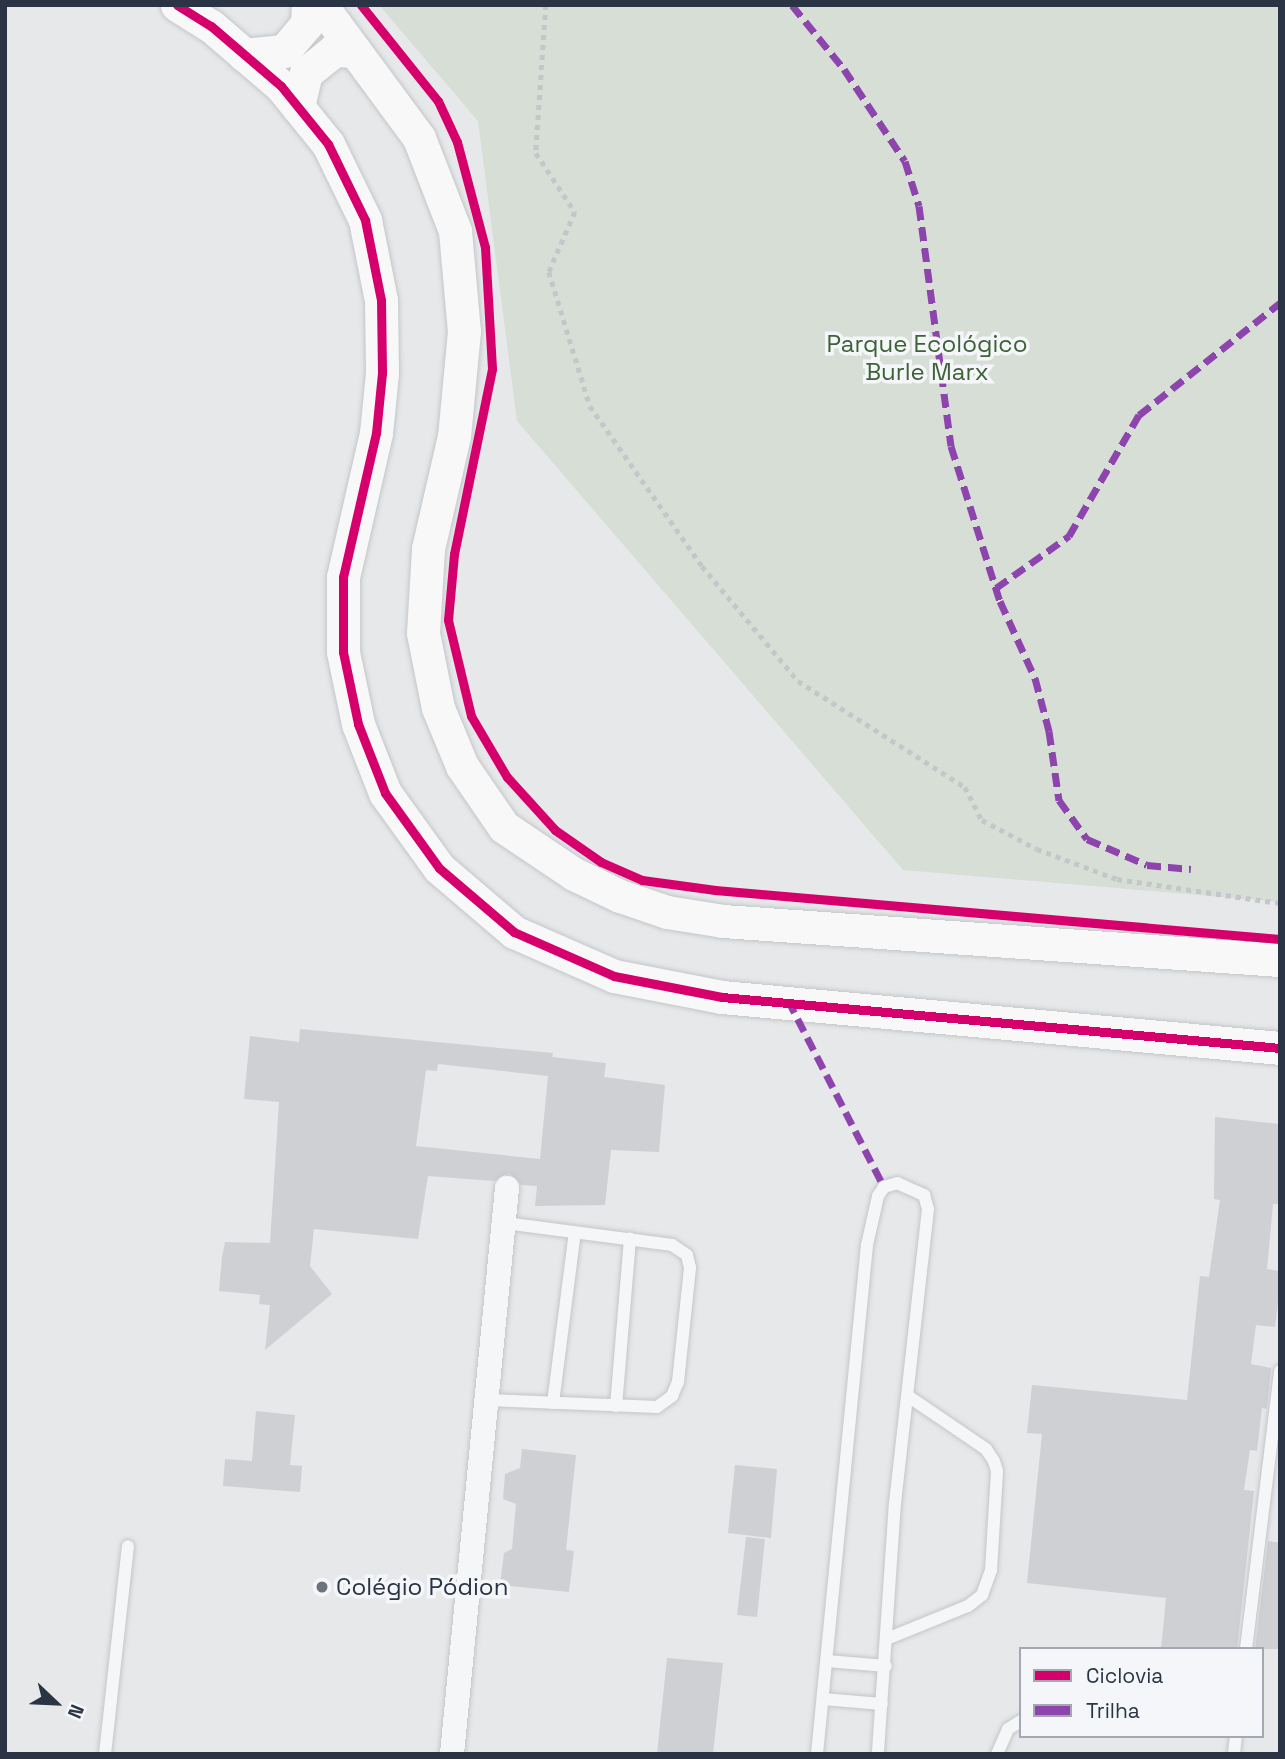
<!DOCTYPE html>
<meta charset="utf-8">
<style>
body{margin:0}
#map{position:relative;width:1285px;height:1759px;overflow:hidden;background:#e6e8ea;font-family:"Space Grotesk",sans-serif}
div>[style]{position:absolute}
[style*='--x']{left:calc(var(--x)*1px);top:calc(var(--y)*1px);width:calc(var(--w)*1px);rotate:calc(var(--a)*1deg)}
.green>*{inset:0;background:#d6ded6}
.building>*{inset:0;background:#ced0d3}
.path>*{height:4.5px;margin-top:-2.25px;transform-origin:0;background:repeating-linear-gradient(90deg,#c5c6ca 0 5px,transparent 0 10px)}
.roads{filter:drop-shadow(0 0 2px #c4c6c8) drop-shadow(0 0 2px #c4c6c8)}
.lane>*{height:12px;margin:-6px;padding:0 6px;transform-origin:6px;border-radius:6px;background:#f5f6f7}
.street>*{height:24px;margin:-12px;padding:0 12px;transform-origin:12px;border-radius:12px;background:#f5f6f7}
.secondary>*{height:33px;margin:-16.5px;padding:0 16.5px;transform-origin:16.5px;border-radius:16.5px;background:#f8f8f8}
.quiet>*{height:7px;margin-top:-3.5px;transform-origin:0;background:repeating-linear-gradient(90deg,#8e44ad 0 14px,transparent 0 21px)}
.cycleway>*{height:9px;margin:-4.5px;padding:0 4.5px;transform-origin:4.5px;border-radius:4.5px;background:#d6006c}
.dots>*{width:19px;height:19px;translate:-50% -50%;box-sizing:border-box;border:4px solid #f4f6f9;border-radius:50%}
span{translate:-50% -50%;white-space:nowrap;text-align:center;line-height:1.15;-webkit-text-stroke:7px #f4f6f9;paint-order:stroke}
.park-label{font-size:24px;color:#3f6138}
.poi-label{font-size:24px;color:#2b3445}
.left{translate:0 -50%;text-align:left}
.frame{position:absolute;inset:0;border:7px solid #2b3445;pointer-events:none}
.legend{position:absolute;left:1019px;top:1647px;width:245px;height:91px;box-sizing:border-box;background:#f4f6f9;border:2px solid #a4a8b1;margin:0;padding:9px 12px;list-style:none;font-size:21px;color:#2b3445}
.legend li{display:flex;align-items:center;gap:14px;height:35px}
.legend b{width:35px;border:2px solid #a4a8b1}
.north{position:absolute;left:21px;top:1668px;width:70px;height:70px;-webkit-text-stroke:5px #f4f6f9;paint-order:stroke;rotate:113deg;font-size:19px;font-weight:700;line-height:28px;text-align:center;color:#2b3445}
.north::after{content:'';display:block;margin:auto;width:24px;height:32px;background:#2b3445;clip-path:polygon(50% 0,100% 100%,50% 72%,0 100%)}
</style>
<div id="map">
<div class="green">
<i style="clip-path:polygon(379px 5px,1280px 5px,1280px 902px,903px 870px,517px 421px,478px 121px)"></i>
</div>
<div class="building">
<i style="clip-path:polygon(evenodd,300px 1029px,553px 1053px,552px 1057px,606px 1063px,604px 1077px,665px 1085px,659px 1152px,611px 1150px,605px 1205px,535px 1206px,537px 1186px,521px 1185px,509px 1173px,494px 1181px,428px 1176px,418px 1239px,314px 1229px,310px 1266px,332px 1294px,265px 1350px,270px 1305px,259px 1304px,260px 1295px,219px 1291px,222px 1257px,225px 1242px,270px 1243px,279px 1102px,244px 1099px,250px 1036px,299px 1042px,300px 1029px,438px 1064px,548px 1076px,540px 1159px,416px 1146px,426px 1070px,437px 1071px,438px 1064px)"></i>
<i style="clip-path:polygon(1215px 1117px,1280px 1124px,1280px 1204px,1273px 1204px,1267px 1269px,1280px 1271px,1280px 1287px,1275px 1327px,1256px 1325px,1251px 1364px,1271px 1368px,1267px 1409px,1262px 1408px,1257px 1451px,1250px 1450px,1244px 1490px,1254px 1491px,1237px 1649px,1161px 1649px,1166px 1598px,1027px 1583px,1042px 1434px,1027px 1433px,1032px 1385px,1187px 1400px,1200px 1276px,1209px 1277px,1220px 1200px,1214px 1199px)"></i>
<i style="clip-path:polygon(256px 1411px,295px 1415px,290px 1465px,302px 1466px,300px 1492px,223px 1486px,225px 1459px,252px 1461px)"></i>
<i style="clip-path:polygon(522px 1449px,576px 1455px,566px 1550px,574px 1551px,569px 1592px,500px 1585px,504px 1553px,512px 1549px,516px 1504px,503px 1499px,505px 1474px,520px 1468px)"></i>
<i style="clip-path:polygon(735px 1465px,777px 1469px,771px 1538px,728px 1533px)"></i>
<i style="clip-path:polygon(746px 1537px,765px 1539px,757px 1617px,737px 1615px)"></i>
<i style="clip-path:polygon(1268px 1541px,1280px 1543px,1280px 1649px,1255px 1649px)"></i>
<i style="clip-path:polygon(667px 1658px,723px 1663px,713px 1754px,657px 1754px)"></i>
</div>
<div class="path">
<i style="--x:546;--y:5;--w:148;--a:93.9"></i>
<i style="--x:536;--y:153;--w:71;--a:56.5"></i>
<i style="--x:575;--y:212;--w:65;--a:113.4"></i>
<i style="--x:549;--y:272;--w:140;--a:73"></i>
<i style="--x:590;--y:406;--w:195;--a:55"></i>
<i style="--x:702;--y:566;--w:150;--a:50.1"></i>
<i style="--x:798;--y:681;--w:198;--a:32.4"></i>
<i style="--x:965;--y:787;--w:37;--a:63"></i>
<i style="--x:982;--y:820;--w:62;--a:27.8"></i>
<i style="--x:1037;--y:849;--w:85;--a:20.6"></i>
<i style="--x:1117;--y:879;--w:165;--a:8.4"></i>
</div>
<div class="roads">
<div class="lane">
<i style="--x:488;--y:1400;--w:169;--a:2.4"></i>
<i style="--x:657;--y:1407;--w:19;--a:-36"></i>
<i style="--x:672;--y:1396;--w:15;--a:-67"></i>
<i style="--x:678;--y:1382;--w:115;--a:-84"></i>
<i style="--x:690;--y:1268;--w:13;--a:-103"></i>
<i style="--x:687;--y:1255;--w:18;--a:-146"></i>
<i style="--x:672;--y:1245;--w:168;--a:-172.5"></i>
<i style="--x:553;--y:1403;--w:172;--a:-82.7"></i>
<i style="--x:616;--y:1406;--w:168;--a:-85.2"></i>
<i style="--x:889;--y:1638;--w:85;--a:-22.1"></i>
<i style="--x:968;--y:1606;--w:18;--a:-38"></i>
<i style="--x:982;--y:1595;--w:27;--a:-70"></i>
<i style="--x:991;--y:1570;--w:99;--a:-86.5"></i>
<i style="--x:997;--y:1471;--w:10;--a:-107"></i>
<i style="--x:994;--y:1461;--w:14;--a:-124"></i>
<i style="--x:986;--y:1449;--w:94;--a:-145.8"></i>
<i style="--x:1246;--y:1649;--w:280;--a:-83"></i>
<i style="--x:827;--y:1661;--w:59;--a:4.8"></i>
<i style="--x:823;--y:1699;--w:59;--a:4.8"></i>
<i style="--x:105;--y:1754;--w:209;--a:-83.7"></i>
<i style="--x:817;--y:1754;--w:511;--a:-84.39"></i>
<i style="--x:867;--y:1245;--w:50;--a:-77.3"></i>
<i style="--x:878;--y:1196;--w:11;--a:-56"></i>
<i style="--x:884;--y:1187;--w:14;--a:-17"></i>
<i style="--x:897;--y:1183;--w:30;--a:24"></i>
<i style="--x:924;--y:1195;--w:15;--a:74"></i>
<i style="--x:928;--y:1209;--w:295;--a:96.4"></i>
<i style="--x:895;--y:1502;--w:253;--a:93.9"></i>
<i style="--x:997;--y:1754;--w:27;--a:-66"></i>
<i style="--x:1008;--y:1729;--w:15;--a:-32"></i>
<i style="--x:1234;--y:1754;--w:18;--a:-84"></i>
</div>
<div class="street">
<i style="--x:452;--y:1754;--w:569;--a:-84.45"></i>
</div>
<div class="secondary">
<i style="--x:177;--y:5;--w:40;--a:32"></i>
<i style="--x:211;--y:26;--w:92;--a:40.6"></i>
<i style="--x:281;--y:86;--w:75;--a:51"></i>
<i style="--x:328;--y:144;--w:85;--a:64"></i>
<i style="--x:365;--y:220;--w:82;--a:78.7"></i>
<i style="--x:381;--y:300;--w:73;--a:89.2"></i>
<i style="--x:382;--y:373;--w:60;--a:95.7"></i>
<i style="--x:376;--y:433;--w:148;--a:102.9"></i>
<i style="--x:343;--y:577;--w:75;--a:90"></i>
<i style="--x:343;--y:652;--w:74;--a:78.2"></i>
<i style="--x:358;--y:724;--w:74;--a:68.6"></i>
<i style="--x:385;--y:793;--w:92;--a:54.2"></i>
<i style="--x:439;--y:868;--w:99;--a:40.5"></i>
<i style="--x:514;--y:932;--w:109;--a:23.7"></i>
<i style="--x:614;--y:976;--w:110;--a:11"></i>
<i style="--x:722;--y:997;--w:560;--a:5.22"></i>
<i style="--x:321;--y:5;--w:165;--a:53.6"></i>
<i style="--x:419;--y:138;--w:100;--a:68.8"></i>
<i style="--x:455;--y:231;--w:100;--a:84.9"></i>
<i style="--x:464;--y:331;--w:105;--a:95.4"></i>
<i style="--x:454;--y:436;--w:116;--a:103"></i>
<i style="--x:428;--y:549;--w:84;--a:93.4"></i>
<i style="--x:423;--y:633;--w:76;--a:78.7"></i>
<i style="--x:438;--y:708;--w:63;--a:67.5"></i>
<i style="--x:462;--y:766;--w:74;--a:55.5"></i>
<i style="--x:504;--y:827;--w:84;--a:33.9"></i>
<i style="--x:574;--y:874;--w:51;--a:25.6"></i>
<i style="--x:620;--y:896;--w:50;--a:18.8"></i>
<i style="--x:667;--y:912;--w:57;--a:9.1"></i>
<i style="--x:723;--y:921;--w:558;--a:4.01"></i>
<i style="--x:244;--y:55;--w:40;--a:-5.7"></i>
<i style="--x:284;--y:51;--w:35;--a:-50"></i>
<i style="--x:307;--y:24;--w:19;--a:-87"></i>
<i style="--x:298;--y:107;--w:35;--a:-77"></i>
<i style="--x:306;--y:73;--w:36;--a:-39"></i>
<i style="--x:334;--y:50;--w:21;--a:3"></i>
</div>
</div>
<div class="quiet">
<i style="--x:792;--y:5;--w:82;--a:50.9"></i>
<i style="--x:844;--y:69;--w:110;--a:56.5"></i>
<i style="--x:905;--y:161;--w:47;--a:72.7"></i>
<i style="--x:919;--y:206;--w:242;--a:82.4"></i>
<i style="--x:951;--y:446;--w:163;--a:72.5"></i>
<i style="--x:1000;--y:601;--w:85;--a:65.6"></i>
<i style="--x:1035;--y:678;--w:55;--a:75.2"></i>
<i style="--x:1049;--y:731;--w:70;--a:81.8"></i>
<i style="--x:1059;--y:800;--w:48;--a:54.3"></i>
<i style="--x:1087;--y:839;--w:65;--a:23.4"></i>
<i style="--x:1147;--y:865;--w:44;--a:5.2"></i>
<i style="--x:996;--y:588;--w:90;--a:-35.5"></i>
<i style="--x:1069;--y:536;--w:140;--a:-60"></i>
<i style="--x:1139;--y:415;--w:180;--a:-38.5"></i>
<i style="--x:788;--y:1000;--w:210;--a:62.8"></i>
</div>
<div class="cycleway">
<i style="--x:177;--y:5;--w:40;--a:32"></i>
<i style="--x:211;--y:26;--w:92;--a:40.6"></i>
<i style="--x:281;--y:86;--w:75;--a:51"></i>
<i style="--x:328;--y:144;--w:85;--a:64"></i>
<i style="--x:365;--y:220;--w:82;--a:78.7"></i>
<i style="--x:381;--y:300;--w:73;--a:89.2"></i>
<i style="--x:382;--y:373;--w:60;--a:95.7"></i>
<i style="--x:376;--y:433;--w:148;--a:102.9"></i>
<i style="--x:343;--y:577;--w:75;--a:90"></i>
<i style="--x:343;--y:652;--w:74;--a:78.2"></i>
<i style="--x:358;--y:724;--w:74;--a:68.6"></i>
<i style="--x:385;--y:793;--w:92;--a:54.2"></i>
<i style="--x:439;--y:868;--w:99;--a:40.5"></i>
<i style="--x:514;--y:932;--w:109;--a:23.7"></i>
<i style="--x:614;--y:976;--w:110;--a:11"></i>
<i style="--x:722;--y:997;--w:560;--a:5.22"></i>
<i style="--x:361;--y:5;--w:123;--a:51.3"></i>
<i style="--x:438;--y:101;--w:45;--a:65.1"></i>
<i style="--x:457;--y:142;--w:109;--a:75.1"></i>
<i style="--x:485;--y:247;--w:122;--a:86.7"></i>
<i style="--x:492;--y:369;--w:189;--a:101.6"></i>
<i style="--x:454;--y:554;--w:66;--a:95.2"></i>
<i style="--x:448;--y:620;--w:99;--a:76.5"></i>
<i style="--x:471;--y:716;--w:71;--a:59.5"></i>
<i style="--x:507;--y:777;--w:72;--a:47.8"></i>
<i style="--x:555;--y:830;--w:56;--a:34.8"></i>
<i style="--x:601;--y:862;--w:45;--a:23.7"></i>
<i style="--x:642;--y:880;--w:74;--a:7.8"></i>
<i style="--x:715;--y:890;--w:567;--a:4.96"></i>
</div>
<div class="dots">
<i style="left:322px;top:1587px;background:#6c737f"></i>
</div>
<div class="park-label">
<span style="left:927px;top:358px">Parque Ecológico<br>Burle Marx</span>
</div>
<div class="poi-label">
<span class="left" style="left:336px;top:1587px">Colégio Pódion</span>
</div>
<div class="frame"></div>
<ul class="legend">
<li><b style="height:9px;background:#d6006c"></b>Ciclovia</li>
<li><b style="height:9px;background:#8e44ad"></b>Trilha</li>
</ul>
<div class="north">N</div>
</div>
